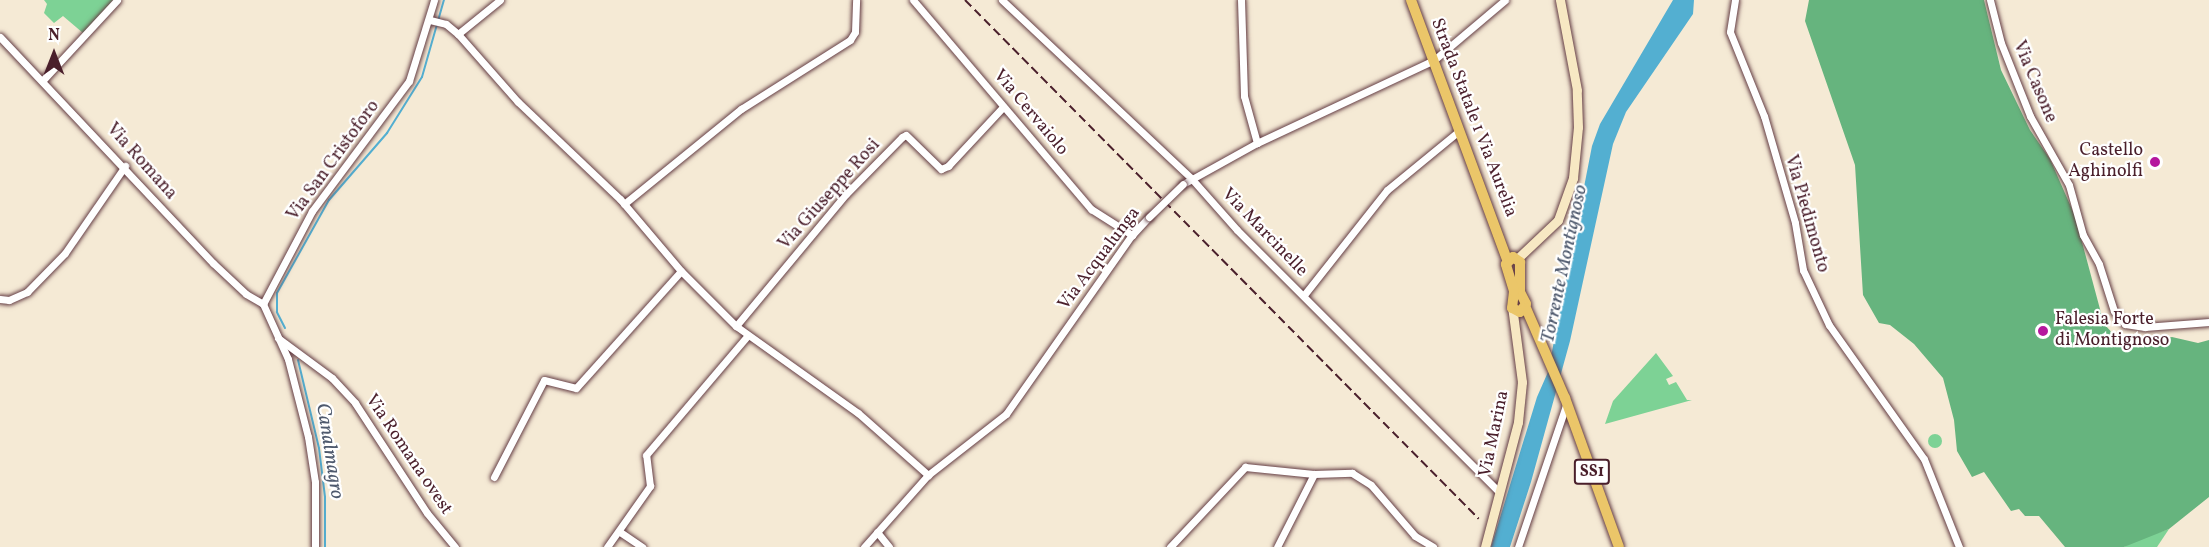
<!DOCTYPE html>
<style>
body{margin:0}
#map{position:relative;width:2209px;height:547px;overflow:hidden;background:#f5ead5;font-family:Vollkorn,serif}
div>[style]{position:absolute}
[style*='--x']{left:calc(var(--x)*1px);top:calc(var(--y)*1px);width:calc(var(--w)*1px);rotate:calc(var(--a)*1deg)}
.green>*{inset:0;background:#7dd295}
.round{border-radius:50%}
.forest>*{inset:0;background:#66b47e}
.water>*{inset:0;background:#53afd1}
.stream>*{height:2px;margin:-1px;padding:0 1px;transform-origin:1px;border-radius:1px;background:#53afd1}
.roads{filter:drop-shadow(0 0 2px #643d44) drop-shadow(0 0 2px #643d44)}
.street>*{height:7px;margin:-3.5px;padding:0 3.5px;transform-origin:3.5px;border-radius:3.5px;background:#fff}
.secondary>*{height:9px;margin:-4.5px;padding:0 4.5px;transform-origin:4.5px;border-radius:4.5px;background:#f7e8c3}
.primary>*{height:10px;margin:-5px;padding:0 5px;transform-origin:5px;border-radius:5px;background:#ebc669}
.rail>*{height:2px;margin-top:-1px;transform-origin:0;background:repeating-linear-gradient(90deg,#4a1f2b 0 9px,transparent 0 13.5px)}
.bridges{filter:drop-shadow(0 0 2px #643d44) drop-shadow(0 0 2px #643d44)}
.street-bridge>*{height:7px;margin:-3.5px;padding:0 3.5px;transform-origin:3.5px;border-radius:3.5px;background:#fff}
.dots>*{width:16px;height:16px;translate:-50% -50%;box-sizing:border-box;border:3px solid #fff;border-radius:50%}
span{translate:-50% -50%;white-space:nowrap;text-align:center;line-height:1.15;-webkit-text-stroke:4.5px #fff;paint-order:stroke}
.shield-label span{padding:2px 4px;background:#fff;border:2px solid;border-radius:4px;-webkit-text-stroke-width:0}
.shield-label{font-size:16px;color:#4a1f2b;font-weight:700}
.street-label{font-size:18px;color:#4a1f2b}
.poi-label{font-size:18px;color:#4a1f2b}
.right{translate:-100% -50%;text-align:right}
.left{translate:0 -50%;text-align:left}
.water-label{font-size:20px;color:#4e596d;font-style:italic}
.north{position:absolute;left:24px;top:24px;width:60px;height:60px;-webkit-text-stroke:4px #fff;paint-order:stroke;rotate:0deg;font-size:16px;font-weight:700;line-height:24px;text-align:center;color:#4a1f2b}
.north::after{content:'';display:block;margin:auto;width:21px;height:27px;background:#4a1f2b;clip-path:polygon(50% 0,100% 100%,50% 72%,0 100%)}
</style>
<div id="map">
<div class="green">
<i style="clip-path:polygon(44px 0,113px 0,83px 33px,63px 16px,54px 23px,44px 13px,47px 4px)"></i>
<i style="clip-path:polygon(1656px 353px,1673px 376px,1666px 379px,1669px 385px,1676px 382px,1687px 400px,1692px 400px,1605px 424px,1613px 401px)"></i>
<i class="round" style="left:1928px;top:434px;width:14px;height:14px"></i>
<i style="clip-path:polygon(2169px 529px,2157px 547px,2124px 547px,2136px 540px)"></i>
</div>
<div class="forest">
<i style="clip-path:polygon(1809px 0,1984px 0,2001px 70px,2030px 130px,2050px 159px,2075px 216px,2104px 324px,2117px 338px,2146px 341px,2172px 337px,2198px 343px,2209px 340px,2209px 497px,2169px 529px,2124px 547px,2065px 547px,2039px 516px,2025px 516px,2019px 509px,2011px 511px,1984px 472px,1972px 477px,1957px 451px,1954px 420px,1943px 378px,1914px 344px,1890px 325px,1879px 323px,1863px 295px,1855px 165px,1805px 21px)"></i>
</div>
<div class="water">
<i style="clip-path:polygon(1673px 0,1694px 0,1693px 14px,1626px 112px,1613px 144px,1570px 341px,1531px 482px,1510px 547px,1491px 547px,1537px 397px,1548px 372px,1592px 146px,1600px 124px)"></i>
</div>
<div class="stream">
<i style="--x:285;--y:328;--w:18;--a:-117"></i>
<i style="--x:277;--y:312;--w:19;--a:-90"></i>
<i style="--x:277;--y:293;--w:107;--a:-60.8"></i>
<i style="--x:329;--y:200;--w:89;--a:-49.1"></i>
<i style="--x:387;--y:133;--w:66;--a:-58"></i>
<i style="--x:422;--y:77;--w:80;--a:-74.1"></i>
<i style="--x:298;--y:360;--w:90;--a:76.6"></i>
<i style="--x:319;--y:448;--w:49;--a:83"></i>
<i style="--x:325;--y:497;--w:50;--a:90"></i>
</div>
<div class="roads">
<div class="street">
<i style="--x:913;--y:0;--w:275;--a:49.6"></i>
<i style="--x:1091;--y:209;--w:49;--a:32.4"></i>
<i style="--x:1002;--y:0;--w:260;--a:43.3"></i>
<i style="--x:1191;--y:178;--w:69;--a:48.5"></i>
<i style="--x:1237;--y:230;--w:371;--a:45"></i>
<i style="--x:1241;--y:0;--w:96;--a:88.2"></i>
<i style="--x:1244;--y:96;--w:49;--a:74.5"></i>
<i style="--x:1735;--y:0;--w:32;--a:99"></i>
<i style="--x:1730;--y:32;--w:91;--a:68"></i>
<i style="--x:1764;--y:116;--w:111;--a:73.8"></i>
<i style="--x:1795;--y:223;--w:48;--a:80.3"></i>
<i style="--x:1803;--y:270;--w:61;--a:64.7"></i>
<i style="--x:1829;--y:325;--w:164;--a:54.7"></i>
<i style="--x:1924;--y:459;--w:95;--a:68.3"></i>
<i style="--x:1990;--y:0;--w:44;--a:75.7"></i>
<i style="--x:2001;--y:43;--w:79;--a:68.3"></i>
<i style="--x:2030;--y:116;--w:79;--a:60.5"></i>
<i style="--x:2069;--y:185;--w:52;--a:74.4"></i>
<i style="--x:2083;--y:235;--w:33;--a:61"></i>
<i style="--x:2099;--y:264;--w:49;--a:72.3"></i>
<i style="--x:2114;--y:311;--w:17;--a:50"></i>
<i style="--x:2125;--y:324;--w:20;--a:9"></i>
<i style="--x:2145;--y:327;--w:64;--a:-4.5"></i>
<i style="--x:430;--y:20;--w:16;--a:14"></i>
<i style="--x:446;--y:24;--w:16;--a:40"></i>
<i style="--x:458;--y:34;--w:91;--a:48.6"></i>
<i style="--x:518;--y:102;--w:141;--a:43.6"></i>
<i style="--x:620;--y:199;--w:94;--a:49.7"></i>
<i style="--x:681;--y:271;--w:78;--a:45"></i>
<i style="--x:736;--y:326;--w:150;--a:35.5"></i>
<i style="--x:858;--y:413;--w:94;--a:41.5"></i>
<i style="--x:458;--y:34;--w:54;--a:-39"></i>
<i style="--x:0;--y:37;--w:311;--a:46.7"></i>
<i style="--x:213;--y:263;--w:45;--a:43.2"></i>
<i style="--x:246;--y:294;--w:20;--a:30"></i>
<i style="--x:43;--y:80;--w:109;--a:-47.2"></i>
<i style="--x:1183;--y:184;--w:85;--a:-29"></i>
<i style="--x:1257;--y:143;--w:195;--a:-25.1"></i>
<i style="--x:1434;--y:60;--w:93;--a:-40.2"></i>
<i style="--x:624;--y:204;--w:151;--a:-39.1"></i>
<i style="--x:741;--y:109;--w:129;--a:-32.3"></i>
<i style="--x:850;--y:40;--w:9;--a:-58"></i>
<i style="--x:855;--y:32;--w:32;--a:-88"></i>
<i style="--x:1304;--y:295;--w:134;--a:-51.7"></i>
<i style="--x:1387;--y:190;--w:94;--a:-39.4"></i>
<i style="--x:0;--y:299;--w:9;--a:6"></i>
<i style="--x:9;--y:300;--w:20;--a:-24"></i>
<i style="--x:27;--y:292;--w:54;--a:-45.7"></i>
<i style="--x:65;--y:253;--w:106;--a:-55.4"></i>
<i style="--x:736;--y:326;--w:172;--a:-50.2"></i>
<i style="--x:846;--y:194;--w:80;--a:-45.5"></i>
<i style="--x:902;--y:137;--w:4;--a:-27"></i>
<i style="--x:906;--y:135;--w:49;--a:44.2"></i>
<i style="--x:941;--y:169;--w:8;--a:-23"></i>
<i style="--x:948;--y:166;--w:81;--a:-47"></i>
<i style="--x:278;--y:338;--w:67;--a:36.5"></i>
<i style="--x:332;--y:378;--w:34;--a:47"></i>
<i style="--x:355;--y:403;--w:131;--a:56.8"></i>
<i style="--x:427;--y:513;--w:44;--a:50.5"></i>
<i style="--x:494;--y:477;--w:109;--a:-62.7"></i>
<i style="--x:544;--y:380;--w:33;--a:14"></i>
<i style="--x:576;--y:388;--w:157;--a:-48.1"></i>
<i style="--x:620;--y:532;--w:27;--a:34"></i>
<i style="--x:877;--y:532;--w:19;--a:51"></i>
<i style="--x:315;--y:547;--w:65;--a:-90"></i>
<i style="--x:315;--y:482;--w:46;--a:-98.8"></i>
<i style="--x:308;--y:437;--w:81;--a:-104.4"></i>
<i style="--x:288;--y:359;--w:60;--a:-114.4"></i>
<i style="--x:263;--y:304;--w:105;--a:-62.2"></i>
<i style="--x:312;--y:211;--w:162;--a:-53.3"></i>
<i style="--x:409;--y:81;--w:85;--a:-72.8"></i>
<i style="--x:607;--y:547;--w:75;--a:-54.8"></i>
<i style="--x:650;--y:486;--w:31;--a:-97"></i>
<i style="--x:646;--y:455;--w:157;--a:-49.6"></i>
<i style="--x:864;--y:547;--w:96;--a:-48.4"></i>
<i style="--x:928;--y:475;--w:99;--a:-38"></i>
<i style="--x:1006;--y:414;--w:219;--a:-54.9"></i>
<i style="--x:1132;--y:235;--w:25;--a:-47"></i>
<i style="--x:1170;--y:547;--w:110;--a:-46.8"></i>
<i style="--x:1245;--y:467;--w:69;--a:5.8"></i>
<i style="--x:1314;--y:474;--w:38;--a:-2"></i>
<i style="--x:1352;--y:473;--w:22;--a:32"></i>
<i style="--x:1371;--y:485;--w:67;--a:49.2"></i>
<i style="--x:1415;--y:536;--w:21;--a:31"></i>
<i style="--x:1277;--y:547;--w:82;--a:-63.1"></i>
<i style="--x:1518;--y:547;--w:153;--a:-71.3"></i>
</div>
<div class="secondary">
<i style="--x:1518;--y:258;--w:55;--a:-43.5"></i>
<i style="--x:1558;--y:220;--w:45;--a:-70.3"></i>
<i style="--x:1573;--y:178;--w:51;--a:-84.4"></i>
<i style="--x:1578;--y:127;--w:37;--a:-92"></i>
<i style="--x:1577;--y:90;--w:92;--a:-100.7"></i>
<i style="--x:1485;--y:547;--w:129;--a:-75.2"></i>
<i style="--x:1518;--y:422;--w:40;--a:-84.3"></i>
<i style="--x:1522;--y:382;--w:77;--a:-97.5"></i>
</div>
<div class="primary">
<i style="--x:1411;--y:0;--w:277;--a:69.7"></i>
<i style="--x:1513;--y:257;--w:9;--a:36"></i>
<i style="--x:1520;--y:262;--w:30;--a:90"></i>
<i style="--x:1520;--y:292;--w:13;--a:63"></i>
<i style="--x:1526;--y:304;--w:10;--a:127"></i>
<i style="--x:1520;--y:312;--w:9;--a:-153"></i>
<i style="--x:1512;--y:308;--w:17;--a:-83"></i>
<i style="--x:1514;--y:291;--w:28;--a:-107"></i>
<i style="--x:1506;--y:264;--w:10;--a:-45"></i>
<i style="--x:1526;--y:308;--w:98;--a:66.6"></i>
<i style="--x:1565;--y:398;--w:158;--a:70.1"></i>
</div>
</div>
<div class="rail">
<i style="--x:965;--y:0;--w:730;--a:45.28"></i>
</div>
<div class="bridges">
<div class="street-bridge">
<i style="--x:1149;--y:217;--w:47;--a:-44.1"></i>
</div>
</div>
<div class="dots">
<i style="left:2155px;top:162px;background:#b5179e"></i>
<i style="left:2043px;top:331px;background:#b5179e"></i>
</div>
<div class="shield-label">
<span style="left:1592px;top:472px">SS1</span>
</div>
<div class="street-label">
<span style="left:2034px;top:82px;rotate:67deg">Via Casone</span>
<span style="left:1030px;top:113px;rotate:50deg">Via Cervaiolo</span>
<span style="left:1473px;top:118px;rotate:69deg">Strada Statale 1 Via Aurelia</span>
<span style="left:334px;top:161px;rotate:-54deg">Via San Cristoforo</span>
<span style="left:141px;top:162px;rotate:48deg">Via Romana</span>
<span style="left:830px;top:195px;rotate:-48deg">Via Giuseppe Rosi</span>
<span style="left:1806px;top:214px;rotate:74deg">Via Piedimonto</span>
<span style="left:1264px;top:233px;rotate:46deg">Via Marcinelle</span>
<span style="left:1100px;top:259px;rotate:-53deg">Via Acqualunga</span>
<span style="left:1495px;top:434px;rotate:-78deg">Via Marina</span>
<span style="left:408px;top:455px;rotate:56deg">Via Romana ovest</span>
</div>
<div class="poi-label">
<span class="right" style="left:2143px;top:162px">Castello<br>Aghinolfi</span>
<span class="left" style="left:2055px;top:331px">Falesia Forte<br>di Montignoso</span>
</div>
<div class="water-label">
<span style="left:1565px;top:264px;rotate:-78deg">Torrente Montignoso</span>
<span style="left:329px;top:451px;rotate:81deg">Canalmagro</span>
</div>
<div class="north">N</div>
</div>
